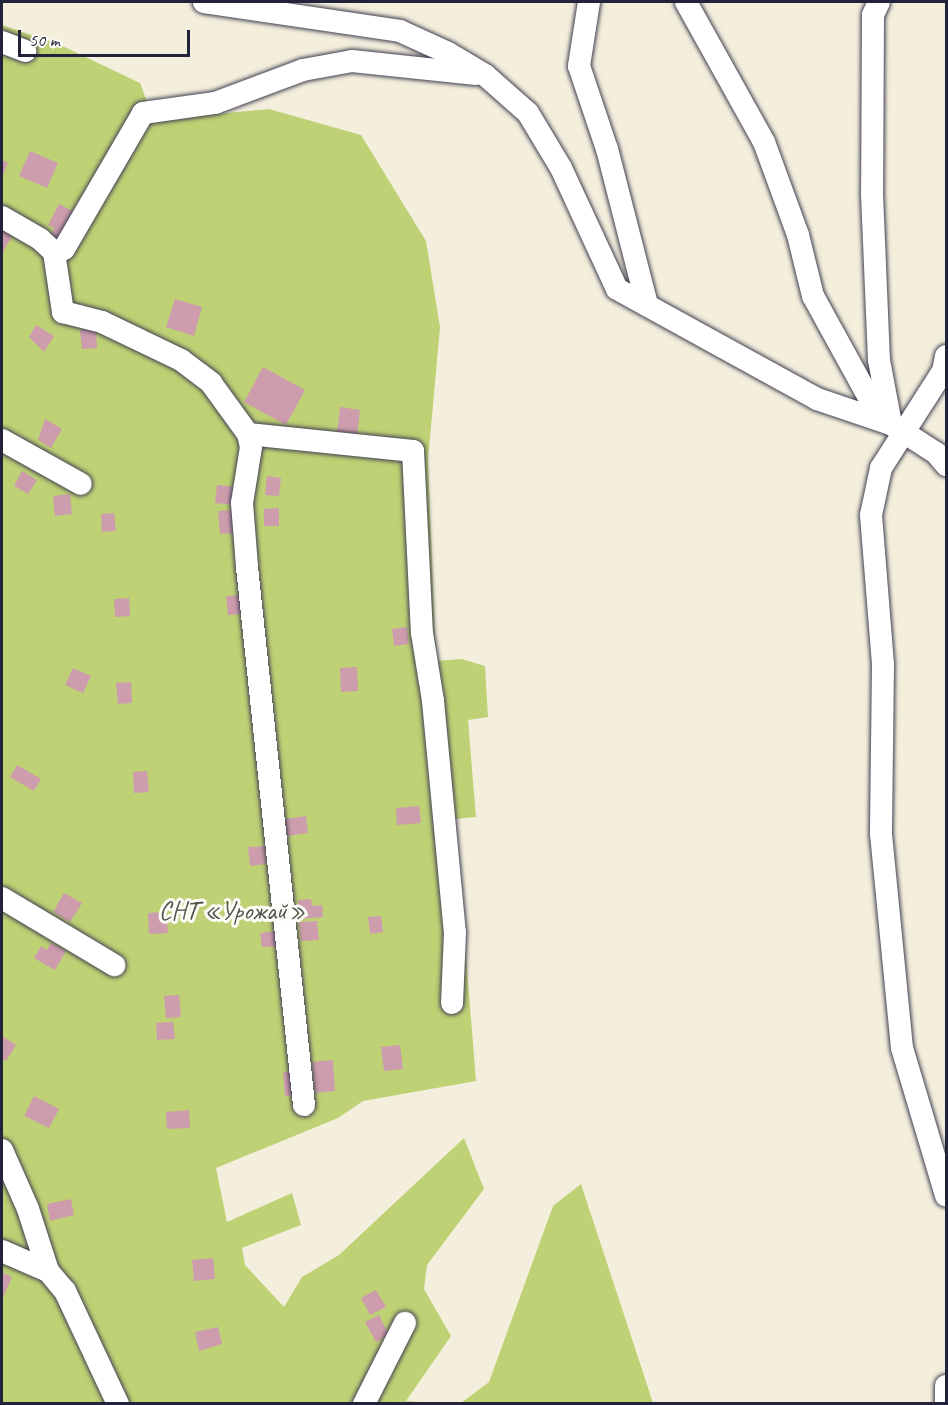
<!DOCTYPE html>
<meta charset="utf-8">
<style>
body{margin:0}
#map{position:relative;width:948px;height:1405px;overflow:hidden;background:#f4efdd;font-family:Caveat,sans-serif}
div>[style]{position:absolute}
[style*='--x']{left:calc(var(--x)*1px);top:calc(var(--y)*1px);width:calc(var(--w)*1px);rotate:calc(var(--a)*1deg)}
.green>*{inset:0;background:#bed174}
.building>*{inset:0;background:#cd9dad}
.roads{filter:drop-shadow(0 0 2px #424153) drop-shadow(0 0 2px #424153)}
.minor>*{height:22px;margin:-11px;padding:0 11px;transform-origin:11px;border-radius:11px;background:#fff}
span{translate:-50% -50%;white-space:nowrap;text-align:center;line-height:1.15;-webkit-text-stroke:6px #fdfcf7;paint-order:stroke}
.park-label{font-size:26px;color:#51574c}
.frame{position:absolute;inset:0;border:3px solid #22223b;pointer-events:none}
.scale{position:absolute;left:18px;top:30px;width:172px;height:27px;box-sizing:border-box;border:3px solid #22223b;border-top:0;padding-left:8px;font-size:18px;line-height:21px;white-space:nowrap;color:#22223b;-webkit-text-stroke:4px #fdfcf7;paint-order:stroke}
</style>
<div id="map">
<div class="green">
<i style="clip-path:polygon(2px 25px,58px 44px,140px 83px,154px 120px,269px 109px,361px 135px,426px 241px,440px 327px,428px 460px,436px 661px,462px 659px,485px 666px,488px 717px,468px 720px,476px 817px,455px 819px,476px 1081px,363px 1101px,338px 1118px,216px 1168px,227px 1222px,292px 1193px,301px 1225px,242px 1248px,245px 1265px,284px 1307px,302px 1277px,339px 1255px,464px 1138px,484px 1189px,427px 1265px,424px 1289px,451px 1336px,406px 1401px,437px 1403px,2px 1404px)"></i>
<i style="clip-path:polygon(581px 1184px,653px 1403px,461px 1403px,489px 1382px,553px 1206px)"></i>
</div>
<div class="building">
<i style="clip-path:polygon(30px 151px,58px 163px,47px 188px,19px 176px)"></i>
<i style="clip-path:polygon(2px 160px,8px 163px,2px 177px)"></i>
<i style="clip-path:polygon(59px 204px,78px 214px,64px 242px,51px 235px,54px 228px,48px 225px)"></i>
<i style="clip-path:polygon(2px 230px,12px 236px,2px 254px)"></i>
<i style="clip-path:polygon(175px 299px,202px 307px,194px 336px,166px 327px)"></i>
<i style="clip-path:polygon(36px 325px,54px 336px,44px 352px,29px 337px)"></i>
<i style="clip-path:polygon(96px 329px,97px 348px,82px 349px,80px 330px)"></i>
<i style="clip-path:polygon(263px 367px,305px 390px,286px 425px,244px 402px)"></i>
<i style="clip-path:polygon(340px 407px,360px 410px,357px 436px,337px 433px)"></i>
<i style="clip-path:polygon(45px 419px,62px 429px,51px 448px,38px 440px)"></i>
<i style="clip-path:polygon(22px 471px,37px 480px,28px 494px,14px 486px)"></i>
<i style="clip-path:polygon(267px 476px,281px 478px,279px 496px,265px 495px)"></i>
<i style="clip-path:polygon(217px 485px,237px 487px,235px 505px,215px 503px)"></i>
<i style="clip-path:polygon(70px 494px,72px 514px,55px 516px,53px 496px)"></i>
<i style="clip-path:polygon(279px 508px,279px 526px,264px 526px,264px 509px)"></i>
<i style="clip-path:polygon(232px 510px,234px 533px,220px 534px,218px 511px)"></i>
<i style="clip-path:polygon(114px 513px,116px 531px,102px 532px,101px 514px)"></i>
<i style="clip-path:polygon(240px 595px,241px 614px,228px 615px,226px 596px)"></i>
<i style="clip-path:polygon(129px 598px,130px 616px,115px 617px,114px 599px)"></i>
<i style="clip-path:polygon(407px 627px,409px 644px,394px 646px,392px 629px)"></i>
<i style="clip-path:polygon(357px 667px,358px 691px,341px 692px,340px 668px)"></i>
<i style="clip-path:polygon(73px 668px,91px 676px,83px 693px,65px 685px)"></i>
<i style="clip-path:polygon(131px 682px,132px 703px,118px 704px,116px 683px)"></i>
<i style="clip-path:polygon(17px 765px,41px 779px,34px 791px,10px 777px)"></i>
<i style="clip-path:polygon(147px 771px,149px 792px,134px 793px,133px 772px)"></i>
<i style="clip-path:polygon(419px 806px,421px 823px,397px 825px,396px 808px)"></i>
<i style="clip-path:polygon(306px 816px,308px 833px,287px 836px,285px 819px)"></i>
<i style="clip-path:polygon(265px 846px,266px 864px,250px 866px,248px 847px)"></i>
<i style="clip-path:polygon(64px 893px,82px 903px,70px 922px,53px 912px)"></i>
<i style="clip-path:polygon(311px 899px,312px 906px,322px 905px,323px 917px,300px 919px,298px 900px)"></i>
<i style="clip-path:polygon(166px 912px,168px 933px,149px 934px,148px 913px)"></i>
<i style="clip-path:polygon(381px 916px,383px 932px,370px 934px,368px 917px)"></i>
<i style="clip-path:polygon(317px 921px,319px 940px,301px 941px,299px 922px)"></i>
<i style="clip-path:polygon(280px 931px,282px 946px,262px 947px,260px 933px)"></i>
<i style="clip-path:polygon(51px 943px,66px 951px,55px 970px,34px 958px,41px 946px,47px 950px)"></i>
<i style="clip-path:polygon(179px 995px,181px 1017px,166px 1018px,164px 996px)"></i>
<i style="clip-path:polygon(173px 1022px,175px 1039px,157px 1040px,156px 1023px)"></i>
<i style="clip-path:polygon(2px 1036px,16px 1045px,6px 1061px,2px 1058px)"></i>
<i style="clip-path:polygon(400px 1045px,403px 1069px,384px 1071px,381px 1047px)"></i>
<i style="clip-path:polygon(333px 1060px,335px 1091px,315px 1093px,312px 1062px)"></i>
<i style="clip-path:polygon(296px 1071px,298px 1095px,285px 1096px,283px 1072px)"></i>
<i style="clip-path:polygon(34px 1096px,59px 1109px,49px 1128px,24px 1116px)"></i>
<i style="clip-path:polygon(189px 1110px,190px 1128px,167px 1129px,166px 1112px)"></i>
<i style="clip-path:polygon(71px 1199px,74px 1215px,50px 1221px,47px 1204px)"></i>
<i style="clip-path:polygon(213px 1258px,215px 1279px,194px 1281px,192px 1260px)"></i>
<i style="clip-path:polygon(2px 1272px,12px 1277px,2px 1300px)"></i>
<i style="clip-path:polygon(376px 1290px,386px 1307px,370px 1315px,361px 1298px)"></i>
<i style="clip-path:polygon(379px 1315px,389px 1335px,376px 1342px,365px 1322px)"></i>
<i style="clip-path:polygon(218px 1327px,222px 1344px,199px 1351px,195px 1332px)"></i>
</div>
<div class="roads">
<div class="minor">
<i style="--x:204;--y:2;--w:198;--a:8.4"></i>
<i style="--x:400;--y:31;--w:53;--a:24.6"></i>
<i style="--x:448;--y:53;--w:43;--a:30.7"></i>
<i style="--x:485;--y:75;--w:57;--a:41.5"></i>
<i style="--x:528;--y:113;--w:64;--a:59"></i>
<i style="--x:561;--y:168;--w:133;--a:65.2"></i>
<i style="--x:617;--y:289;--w:228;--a:28.8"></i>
<i style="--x:817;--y:399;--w:78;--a:18.7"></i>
<i style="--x:891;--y:424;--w:54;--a:32.8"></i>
<i style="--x:936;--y:453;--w:16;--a:50"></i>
<i style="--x:589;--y:2;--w:65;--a:98.9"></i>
<i style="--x:579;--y:66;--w:88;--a:71.4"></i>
<i style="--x:607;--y:149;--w:161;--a:75.6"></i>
<i style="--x:686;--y:2;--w:160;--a:60.9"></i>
<i style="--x:764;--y:142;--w:99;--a:69.9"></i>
<i style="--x:798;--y:235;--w:63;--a:76.2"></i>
<i style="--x:813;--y:296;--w:139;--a:61.2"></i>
<i style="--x:879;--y:2;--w:14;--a:115"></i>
<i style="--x:873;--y:15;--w:179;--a:90.3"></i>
<i style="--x:872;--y:194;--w:166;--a:87.6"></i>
<i style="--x:879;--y:360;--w:65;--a:79.4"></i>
<i style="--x:2;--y:42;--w:25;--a:21"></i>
<i style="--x:2;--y:217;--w:44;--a:30.1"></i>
<i style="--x:40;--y:239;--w:19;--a:43"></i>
<i style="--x:54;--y:252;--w:61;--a:81.5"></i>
<i style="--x:63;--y:312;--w:40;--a:14.4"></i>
<i style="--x:102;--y:322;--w:88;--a:25.7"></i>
<i style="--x:181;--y:360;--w:38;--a:37"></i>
<i style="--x:211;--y:383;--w:63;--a:54"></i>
<i style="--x:248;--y:434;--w:166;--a:5.9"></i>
<i style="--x:413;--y:451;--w:182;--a:87.2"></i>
<i style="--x:422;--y:633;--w:69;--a:80.8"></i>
<i style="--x:433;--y:701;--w:232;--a:84.6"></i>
<i style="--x:455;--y:932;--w:71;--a:92.4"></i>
<i style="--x:54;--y:252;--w:10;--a:-17"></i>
<i style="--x:64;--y:249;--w:157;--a:-59.8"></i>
<i style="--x:143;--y:113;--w:73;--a:-7.9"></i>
<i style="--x:215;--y:103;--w:94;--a:-20.6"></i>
<i style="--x:303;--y:70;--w:50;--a:-10.4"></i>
<i style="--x:352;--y:61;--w:125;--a:6"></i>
<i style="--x:946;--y:356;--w:15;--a:101"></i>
<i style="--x:943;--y:371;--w:115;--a:122.6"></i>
<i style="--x:881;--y:468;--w:48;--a:102"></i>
<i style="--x:871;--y:515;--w:150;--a:85.4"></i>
<i style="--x:883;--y:665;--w:169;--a:90.7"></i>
<i style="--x:881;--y:834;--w:215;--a:84.4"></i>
<i style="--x:902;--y:1048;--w:154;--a:73.4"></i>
<i style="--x:248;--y:434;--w:13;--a:77"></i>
<i style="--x:251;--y:447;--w:57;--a:99.1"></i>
<i style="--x:242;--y:503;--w:64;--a:85.5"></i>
<i style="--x:247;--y:567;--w:541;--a:83.95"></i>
<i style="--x:2;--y:440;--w:90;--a:29.1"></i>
<i style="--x:2;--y:898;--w:131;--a:30.9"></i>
<i style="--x:2;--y:1150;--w:64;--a:66.2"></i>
<i style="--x:28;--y:1209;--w:65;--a:72.1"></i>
<i style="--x:48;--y:1271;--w:26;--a:50"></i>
<i style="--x:65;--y:1291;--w:125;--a:64.9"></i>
<i style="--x:2;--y:1251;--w:50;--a:23.5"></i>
<i style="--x:364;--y:1404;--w:91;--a:-63.2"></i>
<i style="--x:946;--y:1404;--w:18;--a:-90"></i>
</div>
</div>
<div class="park-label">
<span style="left:232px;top:911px">СНТ «Урожай»</span>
</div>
<div class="frame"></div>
<div class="scale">50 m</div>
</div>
